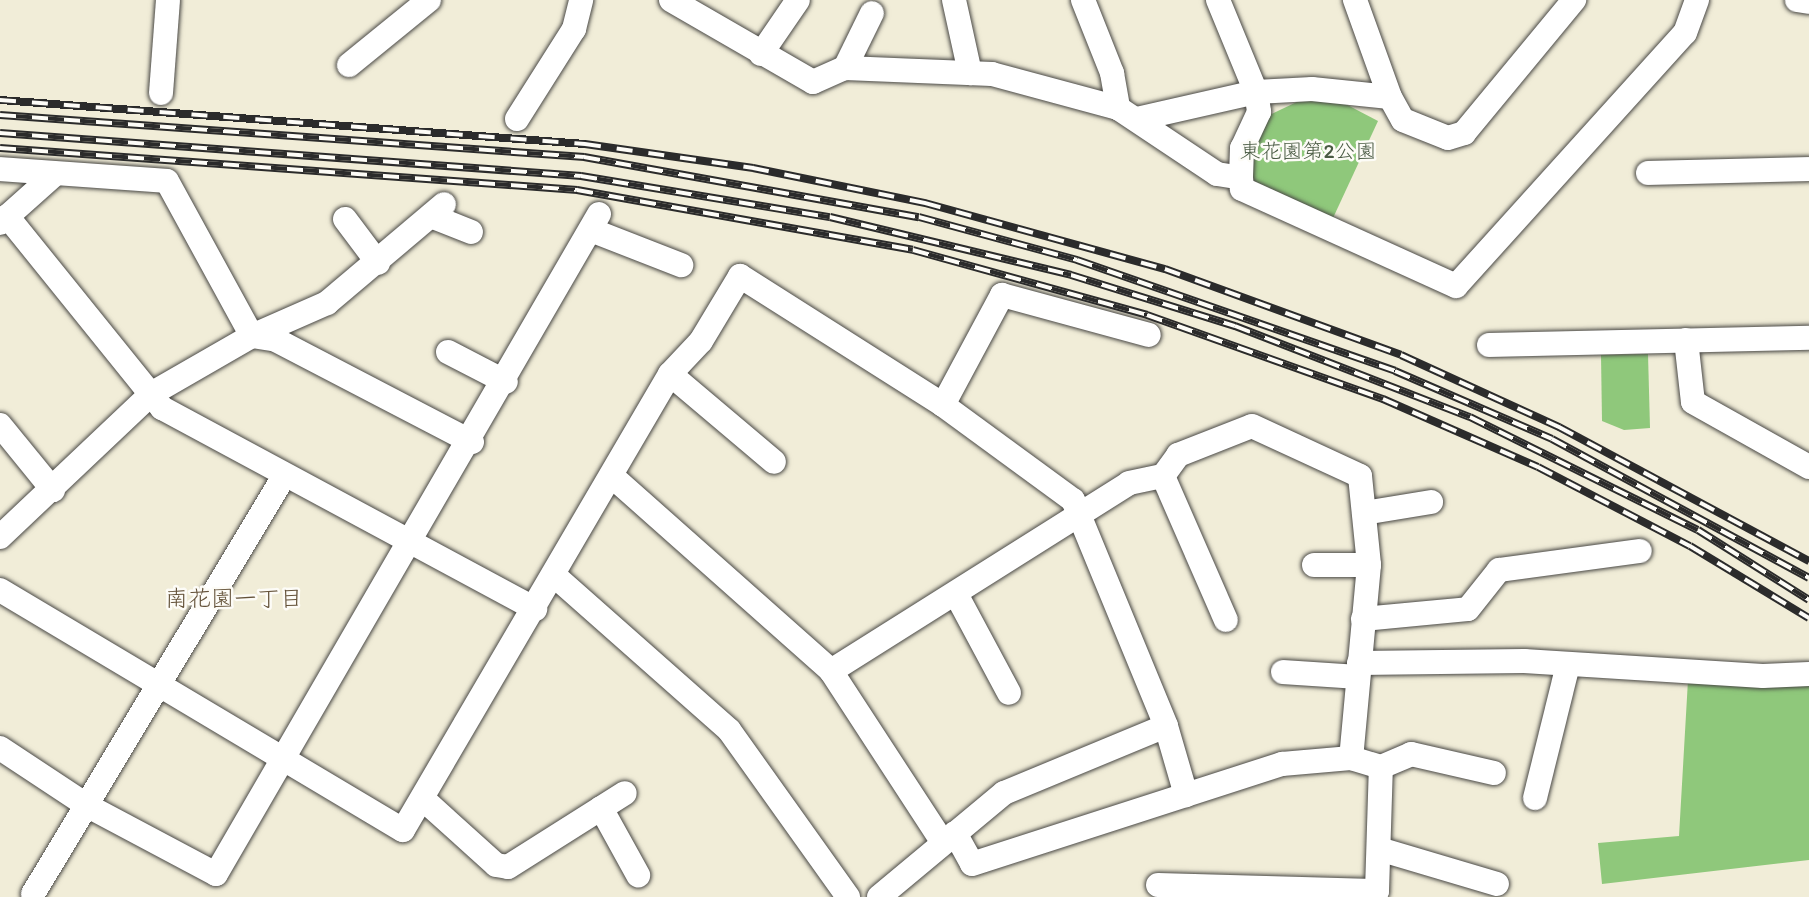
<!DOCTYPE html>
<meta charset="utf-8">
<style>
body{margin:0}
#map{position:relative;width:1809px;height:897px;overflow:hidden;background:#f1edd8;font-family:Itim,"Klee One",sans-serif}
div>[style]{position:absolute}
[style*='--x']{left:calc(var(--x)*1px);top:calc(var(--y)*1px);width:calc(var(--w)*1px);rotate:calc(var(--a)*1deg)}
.green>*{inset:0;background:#8fc87b}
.roads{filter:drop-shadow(0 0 2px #494845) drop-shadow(0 0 2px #494845)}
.minor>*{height:24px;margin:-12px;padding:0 12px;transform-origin:12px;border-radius:12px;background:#fff}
.rail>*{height:8px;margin-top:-4px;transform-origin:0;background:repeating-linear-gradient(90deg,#fdfcf7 0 16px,#2b2b2b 0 32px);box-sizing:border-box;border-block:2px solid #2b2b2b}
span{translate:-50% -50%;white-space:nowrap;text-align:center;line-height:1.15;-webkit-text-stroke:5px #fdfcf7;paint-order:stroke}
.park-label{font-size:21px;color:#495a43}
.neighbourhood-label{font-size:23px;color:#645239}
</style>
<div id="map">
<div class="green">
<i style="clip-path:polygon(1305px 98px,1336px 99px,1378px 121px,1333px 218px,1254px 181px,1249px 151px,1263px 118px)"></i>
<i style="clip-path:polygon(1648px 354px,1650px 428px,1624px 430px,1602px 421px,1601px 355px)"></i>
<i style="clip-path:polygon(1688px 680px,1809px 681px,1809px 860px,1602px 884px,1598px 843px,1679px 836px)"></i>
</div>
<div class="roads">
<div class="minor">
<i style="--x:671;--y:0;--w:164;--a:30"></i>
<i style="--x:813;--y:82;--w:35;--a:-24"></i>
<i style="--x:845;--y:68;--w:147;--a:2.3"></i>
<i style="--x:992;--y:74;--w:131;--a:15.1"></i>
<i style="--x:1118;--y:108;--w:119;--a:33.7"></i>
<i style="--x:1217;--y:174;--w:24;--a:9"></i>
<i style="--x:1241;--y:178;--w:11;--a:85"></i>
<i style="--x:1242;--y:189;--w:235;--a:24.4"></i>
<i style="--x:1456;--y:286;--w:341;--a:-47.9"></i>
<i style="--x:1685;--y:33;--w:35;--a:-70"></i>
<i style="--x:954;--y:0;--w:75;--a:77.6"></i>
<i style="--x:1083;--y:0;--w:79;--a:68.3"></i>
<i style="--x:1112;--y:73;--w:36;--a:80"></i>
<i style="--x:1218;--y:0;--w:100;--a:67.6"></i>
<i style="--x:1256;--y:92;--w:20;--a:81"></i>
<i style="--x:1259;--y:112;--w:40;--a:115"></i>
<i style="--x:1242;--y:148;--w:30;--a:92"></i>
<i style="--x:1355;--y:0;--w:103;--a:70.2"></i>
<i style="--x:1797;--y:0;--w:12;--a:9"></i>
<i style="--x:761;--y:54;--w:65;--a:-55.6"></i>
<i style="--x:349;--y:65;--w:103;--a:-39.1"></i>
<i style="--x:845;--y:68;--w:61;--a:-63.9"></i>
<i style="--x:161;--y:93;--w:93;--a:-85.7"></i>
<i style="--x:517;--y:119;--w:107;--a:-57.7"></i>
<i style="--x:574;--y:29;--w:30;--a:-76"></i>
<i style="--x:1137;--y:119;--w:122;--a:-12.8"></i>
<i style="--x:1256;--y:92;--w:56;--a:-3.1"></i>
<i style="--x:1312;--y:89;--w:78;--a:5.9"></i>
<i style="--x:1390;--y:97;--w:26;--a:61"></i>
<i style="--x:1403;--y:120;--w:48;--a:21.8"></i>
<i style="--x:1448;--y:138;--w:17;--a:-17"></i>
<i style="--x:1464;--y:133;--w:173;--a:-50.4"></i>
<i style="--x:0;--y:169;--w:167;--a:4.1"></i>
<i style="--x:167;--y:181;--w:177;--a:61.3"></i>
<i style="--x:252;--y:336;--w:24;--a:9"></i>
<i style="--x:276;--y:340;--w:221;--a:27.5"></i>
<i style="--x:1648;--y:173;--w:161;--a:-1.4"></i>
<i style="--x:7;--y:216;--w:247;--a:51.1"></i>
<i style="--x:162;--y:408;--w:424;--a:28.3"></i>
<i style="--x:431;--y:216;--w:43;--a:21.8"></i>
<i style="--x:345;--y:219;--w:55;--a:53.1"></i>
<i style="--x:0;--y:223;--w:74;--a:-41.7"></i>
<i style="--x:591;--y:230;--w:97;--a:21.3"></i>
<i style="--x:1686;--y:340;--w:62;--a:83.6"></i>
<i style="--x:1693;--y:402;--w:133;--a:29.3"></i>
<i style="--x:1489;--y:345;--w:320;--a:-1.3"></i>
<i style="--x:448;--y:352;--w:65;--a:27.3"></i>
<i style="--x:670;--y:374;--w:136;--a:40.2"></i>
<i style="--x:943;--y:405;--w:125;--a:-61.8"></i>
<i style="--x:1002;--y:295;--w:152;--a:15.2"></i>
<i style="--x:0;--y:425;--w:84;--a:50.8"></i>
<i style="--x:1163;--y:476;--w:157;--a:66.4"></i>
<i style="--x:614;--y:478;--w:290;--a:41.6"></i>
<i style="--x:831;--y:671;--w:203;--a:56.9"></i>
<i style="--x:1364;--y:513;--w:68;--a:-9.3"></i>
<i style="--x:0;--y:537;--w:208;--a:-43.4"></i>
<i style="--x:151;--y:394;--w:116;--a:-29.9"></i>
<i style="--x:252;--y:336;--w:82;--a:-23.7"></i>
<i style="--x:327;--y:303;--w:153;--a:-40.2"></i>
<i style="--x:1314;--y:565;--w:55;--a:0"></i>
<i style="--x:556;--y:577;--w:231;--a:41.5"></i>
<i style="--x:729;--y:730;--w:205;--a:54.5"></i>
<i style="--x:0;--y:590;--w:469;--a:30.8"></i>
<i style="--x:403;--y:830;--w:528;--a:-59.65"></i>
<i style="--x:670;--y:374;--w:45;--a:-46.8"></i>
<i style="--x:701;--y:341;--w:76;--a:-59"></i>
<i style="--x:740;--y:276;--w:241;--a:32.4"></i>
<i style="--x:943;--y:405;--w:161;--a:36.2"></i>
<i style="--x:1073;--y:500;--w:244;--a:67.6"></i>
<i style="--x:1166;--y:726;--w:72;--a:73.8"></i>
<i style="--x:956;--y:594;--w:112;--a:61.8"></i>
<i style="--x:1363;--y:619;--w:105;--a:-5.4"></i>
<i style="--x:1468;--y:609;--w:50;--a:-51.5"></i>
<i style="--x:1499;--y:570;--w:142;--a:-7.7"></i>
<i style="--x:1359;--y:663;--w:165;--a:-0.7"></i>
<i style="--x:1524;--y:661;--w:239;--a:3.6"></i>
<i style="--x:1763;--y:676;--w:46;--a:-2.5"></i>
<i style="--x:831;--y:671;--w:352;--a:-32.2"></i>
<i style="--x:1129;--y:483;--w:35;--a:-12"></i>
<i style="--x:1163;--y:476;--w:26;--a:-54"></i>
<i style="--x:1178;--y:455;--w:79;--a:-21.4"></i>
<i style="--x:1252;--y:426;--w:119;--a:24.8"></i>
<i style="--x:1360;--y:476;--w:89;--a:84.2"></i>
<i style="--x:1369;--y:565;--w:194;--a:95.3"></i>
<i style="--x:1283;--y:672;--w:75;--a:3.8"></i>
<i style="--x:0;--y:748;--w:103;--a:33.5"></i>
<i style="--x:86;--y:805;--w:147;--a:28"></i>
<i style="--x:216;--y:874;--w:763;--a:-59.87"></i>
<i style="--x:1535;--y:798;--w:137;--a:-76.1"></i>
<i style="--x:423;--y:799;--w:98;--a:42.1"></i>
<i style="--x:496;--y:865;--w:12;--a:9"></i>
<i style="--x:508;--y:867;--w:138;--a:-32.3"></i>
<i style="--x:601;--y:808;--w:77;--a:61.1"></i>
<i style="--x:955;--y:833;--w:35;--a:61"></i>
<i style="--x:972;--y:864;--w:326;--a:-17.9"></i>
<i style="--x:1282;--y:764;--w:69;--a:-5"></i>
<i style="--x:1351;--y:758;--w:31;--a:17"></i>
<i style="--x:1381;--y:767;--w:33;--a:-23"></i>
<i style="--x:1411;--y:754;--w:85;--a:12.9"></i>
<i style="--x:1379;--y:849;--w:123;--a:16.5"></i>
<i style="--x:1158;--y:885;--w:219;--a:1.6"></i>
<i style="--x:1377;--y:891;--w:124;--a:-88.2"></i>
<i style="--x:33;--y:894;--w:489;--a:-59"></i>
<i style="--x:879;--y:897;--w:163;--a:-39.8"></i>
<i style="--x:1004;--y:793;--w:175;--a:-22.5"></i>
</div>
</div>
<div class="rail">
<i style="--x:0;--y:100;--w:587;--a:4.3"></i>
<i style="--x:585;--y:144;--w:170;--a:8.1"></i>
<i style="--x:753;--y:168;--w:176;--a:11.5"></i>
<i style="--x:925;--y:203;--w:249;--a:15.4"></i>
<i style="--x:1165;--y:269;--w:251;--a:20"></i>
<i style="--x:1401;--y:355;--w:174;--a:24.5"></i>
<i style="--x:1559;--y:427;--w:284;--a:28.2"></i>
<i style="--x:0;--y:115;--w:586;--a:4.11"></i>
<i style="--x:584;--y:157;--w:340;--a:10.2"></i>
<i style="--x:919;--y:217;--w:164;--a:15.2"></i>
<i style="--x:1077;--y:260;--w:337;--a:19.2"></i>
<i style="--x:1395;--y:371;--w:171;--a:23.4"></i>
<i style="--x:1552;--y:439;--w:292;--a:28.4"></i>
<i style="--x:0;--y:133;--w:583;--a:4.23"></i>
<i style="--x:581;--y:176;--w:252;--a:9.4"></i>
<i style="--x:830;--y:217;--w:248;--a:13.5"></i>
<i style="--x:1071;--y:275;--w:172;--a:17.3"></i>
<i style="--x:1235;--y:326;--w:252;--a:21.2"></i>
<i style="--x:1470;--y:417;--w:254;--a:26.4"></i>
<i style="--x:1698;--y:530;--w:131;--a:32.2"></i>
<i style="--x:0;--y:148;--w:579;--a:4.16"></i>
<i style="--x:577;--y:190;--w:341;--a:10.1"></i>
<i style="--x:913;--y:250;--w:243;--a:15.5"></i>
<i style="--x:1147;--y:315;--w:251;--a:19.6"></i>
<i style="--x:1383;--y:399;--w:169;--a:23.7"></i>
<i style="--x:1538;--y:467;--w:171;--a:27.5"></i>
<i style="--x:1690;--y:546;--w:139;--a:31.2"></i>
</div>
<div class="park-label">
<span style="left:1308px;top:151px">東花園第2公園</span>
</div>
<div class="neighbourhood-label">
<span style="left:234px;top:598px">南花園一丁目</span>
</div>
</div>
